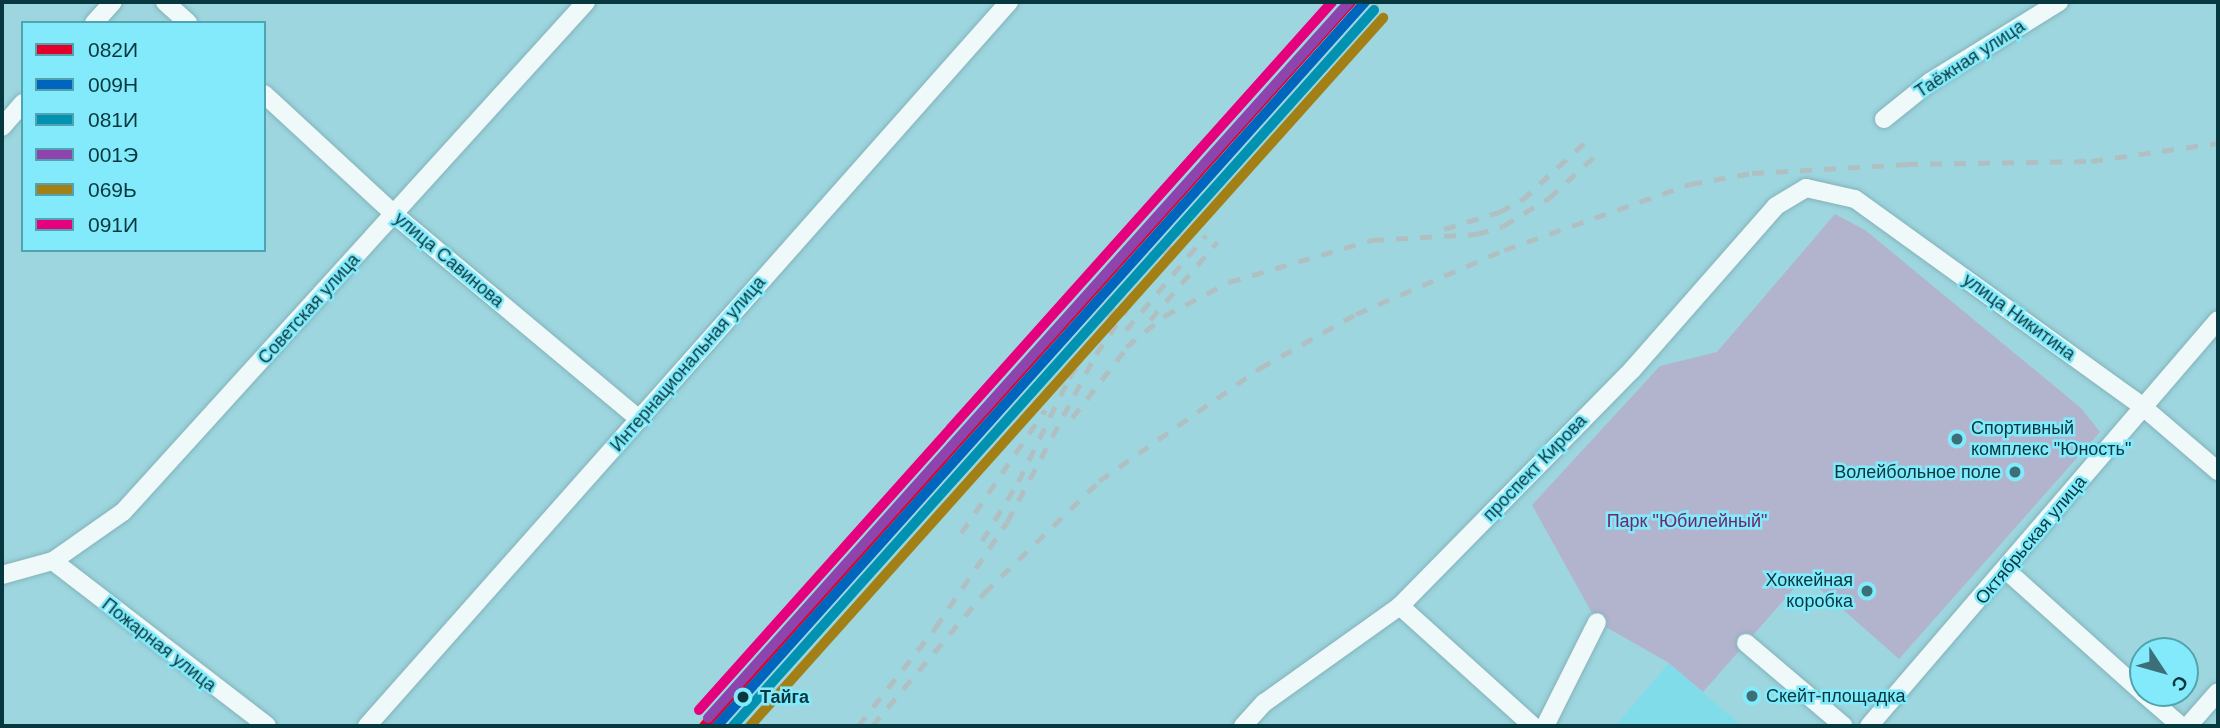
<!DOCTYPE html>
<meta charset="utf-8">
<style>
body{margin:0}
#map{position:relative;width:2220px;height:728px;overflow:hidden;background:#9dd6df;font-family:Arial,sans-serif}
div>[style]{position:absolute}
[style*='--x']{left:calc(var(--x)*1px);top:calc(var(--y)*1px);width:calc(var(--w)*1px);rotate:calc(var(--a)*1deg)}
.built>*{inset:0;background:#81dcea}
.green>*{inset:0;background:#b2b4ce}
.roads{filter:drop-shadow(0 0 2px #84b2b9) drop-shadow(0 0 2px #84b2b9)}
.minor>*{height:18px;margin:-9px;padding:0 9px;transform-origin:9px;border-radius:9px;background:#f0f9fa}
.rail>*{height:4.5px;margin-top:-2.25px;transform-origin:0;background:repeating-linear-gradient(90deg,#b0c0c2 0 12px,transparent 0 24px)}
.rail-1>*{height:10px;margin:-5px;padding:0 5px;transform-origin:5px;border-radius:5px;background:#e4002b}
.rail-2>*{height:10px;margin:-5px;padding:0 5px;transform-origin:5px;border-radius:5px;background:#0065bd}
.rail-3>*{height:10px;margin:-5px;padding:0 5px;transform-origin:5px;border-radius:5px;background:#0292b1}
.rail-4>*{height:10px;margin:-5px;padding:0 5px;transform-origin:5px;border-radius:5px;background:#8e44ad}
.rail-5>*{height:10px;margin:-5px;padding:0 5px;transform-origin:5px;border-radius:5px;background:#a38016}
.rail-6>*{height:10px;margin:-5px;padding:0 5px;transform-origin:5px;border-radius:5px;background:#e5007d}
.dots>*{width:19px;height:19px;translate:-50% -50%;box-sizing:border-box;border:4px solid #82eafa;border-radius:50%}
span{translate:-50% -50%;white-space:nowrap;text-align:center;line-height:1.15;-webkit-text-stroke:5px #82eafa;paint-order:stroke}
.street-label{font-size:18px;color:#08383f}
.poi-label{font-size:18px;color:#08383f}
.left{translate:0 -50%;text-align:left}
.right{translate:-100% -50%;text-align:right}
.park-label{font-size:18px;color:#6d276b}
.stop-label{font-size:18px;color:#08383f;font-weight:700}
.frame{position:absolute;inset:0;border:4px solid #08383f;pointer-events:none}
.legend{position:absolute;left:21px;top:21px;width:245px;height:231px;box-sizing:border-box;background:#82eafa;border:2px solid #51a3af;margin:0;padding:9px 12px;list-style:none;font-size:21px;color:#08383f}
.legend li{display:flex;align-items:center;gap:14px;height:35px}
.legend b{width:35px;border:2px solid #51a3af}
.north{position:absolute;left:2129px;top:637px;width:70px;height:70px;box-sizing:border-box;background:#82eafa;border:2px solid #51a3af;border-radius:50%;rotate:126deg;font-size:19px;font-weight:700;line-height:28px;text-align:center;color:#08383f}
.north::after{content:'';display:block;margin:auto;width:24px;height:32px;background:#3c6f77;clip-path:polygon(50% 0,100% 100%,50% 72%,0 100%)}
</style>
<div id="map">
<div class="built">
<i style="clip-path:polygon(1669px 663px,1742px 726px,1615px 726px)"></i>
</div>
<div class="green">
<i style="clip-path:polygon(1835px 214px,1865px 230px,2081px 408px,2100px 432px,1899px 659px,1805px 576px,1703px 692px,1669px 663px,1597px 622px,1532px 505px,1660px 366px,1717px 352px)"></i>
</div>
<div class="roads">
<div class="minor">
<i style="--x:165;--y:2;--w:31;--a:42"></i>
<i style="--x:94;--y:23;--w:28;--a:-48"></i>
<i style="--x:264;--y:94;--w:178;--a:42.7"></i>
<i style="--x:395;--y:215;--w:319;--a:39.9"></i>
<i style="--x:1884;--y:119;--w:59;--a:-38.8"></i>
<i style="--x:1930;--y:82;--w:152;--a:-31.8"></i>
<i style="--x:2;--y:127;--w:32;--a:-49"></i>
<i style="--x:53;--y:561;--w:270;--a:37.6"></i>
<i style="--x:2006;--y:570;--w:184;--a:41.9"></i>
<i style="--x:2;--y:575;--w:53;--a:-15.4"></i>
<i style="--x:53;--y:561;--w:85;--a:-35"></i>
<i style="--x:123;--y:512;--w:689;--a:-47.77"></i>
<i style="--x:1400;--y:606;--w:179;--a:42.1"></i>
<i style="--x:1746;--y:643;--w:128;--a:40.3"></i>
<i style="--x:2143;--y:693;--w:50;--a:41"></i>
<i style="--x:367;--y:726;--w:968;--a:-48.44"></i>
<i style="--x:1243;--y:726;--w:31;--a:-48"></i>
<i style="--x:1264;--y:703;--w:167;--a:-35.5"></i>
<i style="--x:1400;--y:606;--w:331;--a:-45.5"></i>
<i style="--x:1632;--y:370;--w:218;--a:-48.7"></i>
<i style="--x:1776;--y:206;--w:35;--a:-31"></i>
<i style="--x:1806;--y:188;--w:50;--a:12.7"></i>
<i style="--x:1855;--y:199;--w:355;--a:35.8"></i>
<i style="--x:2143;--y:407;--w:99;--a:40.5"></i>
<i style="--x:1545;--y:726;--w:116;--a:-63.4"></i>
<i style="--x:1869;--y:726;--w:535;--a:-49.32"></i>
<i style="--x:2188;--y:726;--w:45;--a:-48.6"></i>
</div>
</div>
<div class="rail">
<i style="--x:1444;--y:229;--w:58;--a:-17.2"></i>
<i style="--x:1499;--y:212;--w:26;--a:-28"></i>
<i style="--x:1522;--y:200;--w:84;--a:-42.6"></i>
<i style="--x:1150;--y:320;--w:103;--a:-49.3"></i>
<i style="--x:1126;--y:330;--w:124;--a:-49.9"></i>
<i style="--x:1126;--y:347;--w:49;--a:-39.2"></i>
<i style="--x:1164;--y:316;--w:73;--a:-27.6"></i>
<i style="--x:1229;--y:282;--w:149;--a:-16.4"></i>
<i style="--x:1372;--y:240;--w:105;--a:-3.3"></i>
<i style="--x:1477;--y:234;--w:27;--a:-17"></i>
<i style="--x:1503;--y:226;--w:54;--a:-31.3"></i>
<i style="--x:1549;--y:198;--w:65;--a:-42.5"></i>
<i style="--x:1072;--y:418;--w:98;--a:-52.1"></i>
<i style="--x:961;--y:533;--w:149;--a:-55.7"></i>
<i style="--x:982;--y:541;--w:69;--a:-58.6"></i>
<i style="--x:1018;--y:482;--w:116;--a:-63.9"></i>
<i style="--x:1069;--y:378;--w:98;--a:-57.1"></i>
<i style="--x:858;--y:726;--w:125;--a:-51.8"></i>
<i style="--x:935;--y:628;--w:128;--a:-55.8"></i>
<i style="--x:1007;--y:522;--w:190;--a:-62.1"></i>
<i style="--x:1096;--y:354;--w:156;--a:-55.7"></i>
<i style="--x:1184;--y:225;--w:295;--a:-49.1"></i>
<i style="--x:872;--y:726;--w:174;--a:-49.9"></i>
<i style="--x:984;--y:593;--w:161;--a:-44.2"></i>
<i style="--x:1099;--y:481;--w:197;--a:-35.1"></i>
<i style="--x:1260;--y:368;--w:110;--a:-29.4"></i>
<i style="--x:1356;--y:314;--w:161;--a:-23.4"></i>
<i style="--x:1504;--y:250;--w:197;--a:-19.5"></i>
<i style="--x:1690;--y:184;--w:63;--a:-10.1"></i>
<i style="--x:1752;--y:173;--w:154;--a:-3.3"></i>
<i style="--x:1906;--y:164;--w:185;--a:-0.9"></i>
<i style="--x:2091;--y:161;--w:128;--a:-8.1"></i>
</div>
<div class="rail-1">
<i style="--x:704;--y:726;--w:971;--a:-48.21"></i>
</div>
<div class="rail-2">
<i style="--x:717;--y:726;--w:972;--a:-48.17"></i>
</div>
<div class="rail-3">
<i style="--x:733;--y:726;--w:961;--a:-48.16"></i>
</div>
<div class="rail-4">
<i style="--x:708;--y:718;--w:961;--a:-48.16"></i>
</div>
<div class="rail-5">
<i style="--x:750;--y:726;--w:950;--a:-48.2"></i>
</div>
<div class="rail-6">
<i style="--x:699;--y:710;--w:950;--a:-48.2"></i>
</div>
<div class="dots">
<i style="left:1957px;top:439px;background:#3c6f77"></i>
<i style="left:2015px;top:472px;background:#3c6f77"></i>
<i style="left:1867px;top:591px;background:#3c6f77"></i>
<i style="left:1752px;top:696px;background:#3c6f77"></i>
<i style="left:743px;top:697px;background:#08383f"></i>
</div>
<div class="street-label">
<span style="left:1970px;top:59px;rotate:-33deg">Таёжная улица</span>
<span style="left:449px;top:260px;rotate:40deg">улица Савинова</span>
<span style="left:309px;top:309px;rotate:-48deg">Советская улица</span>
<span style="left:2019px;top:317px;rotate:36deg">улица Никитина</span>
<span style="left:688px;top:364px;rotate:-49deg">Интернациональная улица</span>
<span style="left:1535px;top:468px;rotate:-46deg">проспект Кирова</span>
<span style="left:2031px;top:540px;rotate:-50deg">Октябрьская улица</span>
<span style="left:159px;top:645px;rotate:38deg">Пожарная улица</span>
</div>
<div class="poi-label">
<span class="left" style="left:1971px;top:439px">Спортивный<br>комплекс "Юность"</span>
<span class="right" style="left:2001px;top:472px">Волейбольное поле</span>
<span class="right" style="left:1853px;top:591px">Хоккейная<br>коробка</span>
<span class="left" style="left:1766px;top:696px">Скейт-площадка</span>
</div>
<div class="park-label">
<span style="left:1687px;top:521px">Парк "Юбилейный"</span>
</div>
<div class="stop-label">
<span class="left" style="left:760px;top:697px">Тайга</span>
</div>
<div class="frame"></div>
<ul class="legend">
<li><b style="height:9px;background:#e4002b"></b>082И</li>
<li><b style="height:9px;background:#0065bd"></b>009Н</li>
<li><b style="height:9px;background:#0292b1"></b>081И</li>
<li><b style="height:9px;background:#8e44ad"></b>001Э</li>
<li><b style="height:9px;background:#a38016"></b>069Ь</li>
<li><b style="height:9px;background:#e5007d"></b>091И</li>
</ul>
<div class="north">С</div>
</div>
